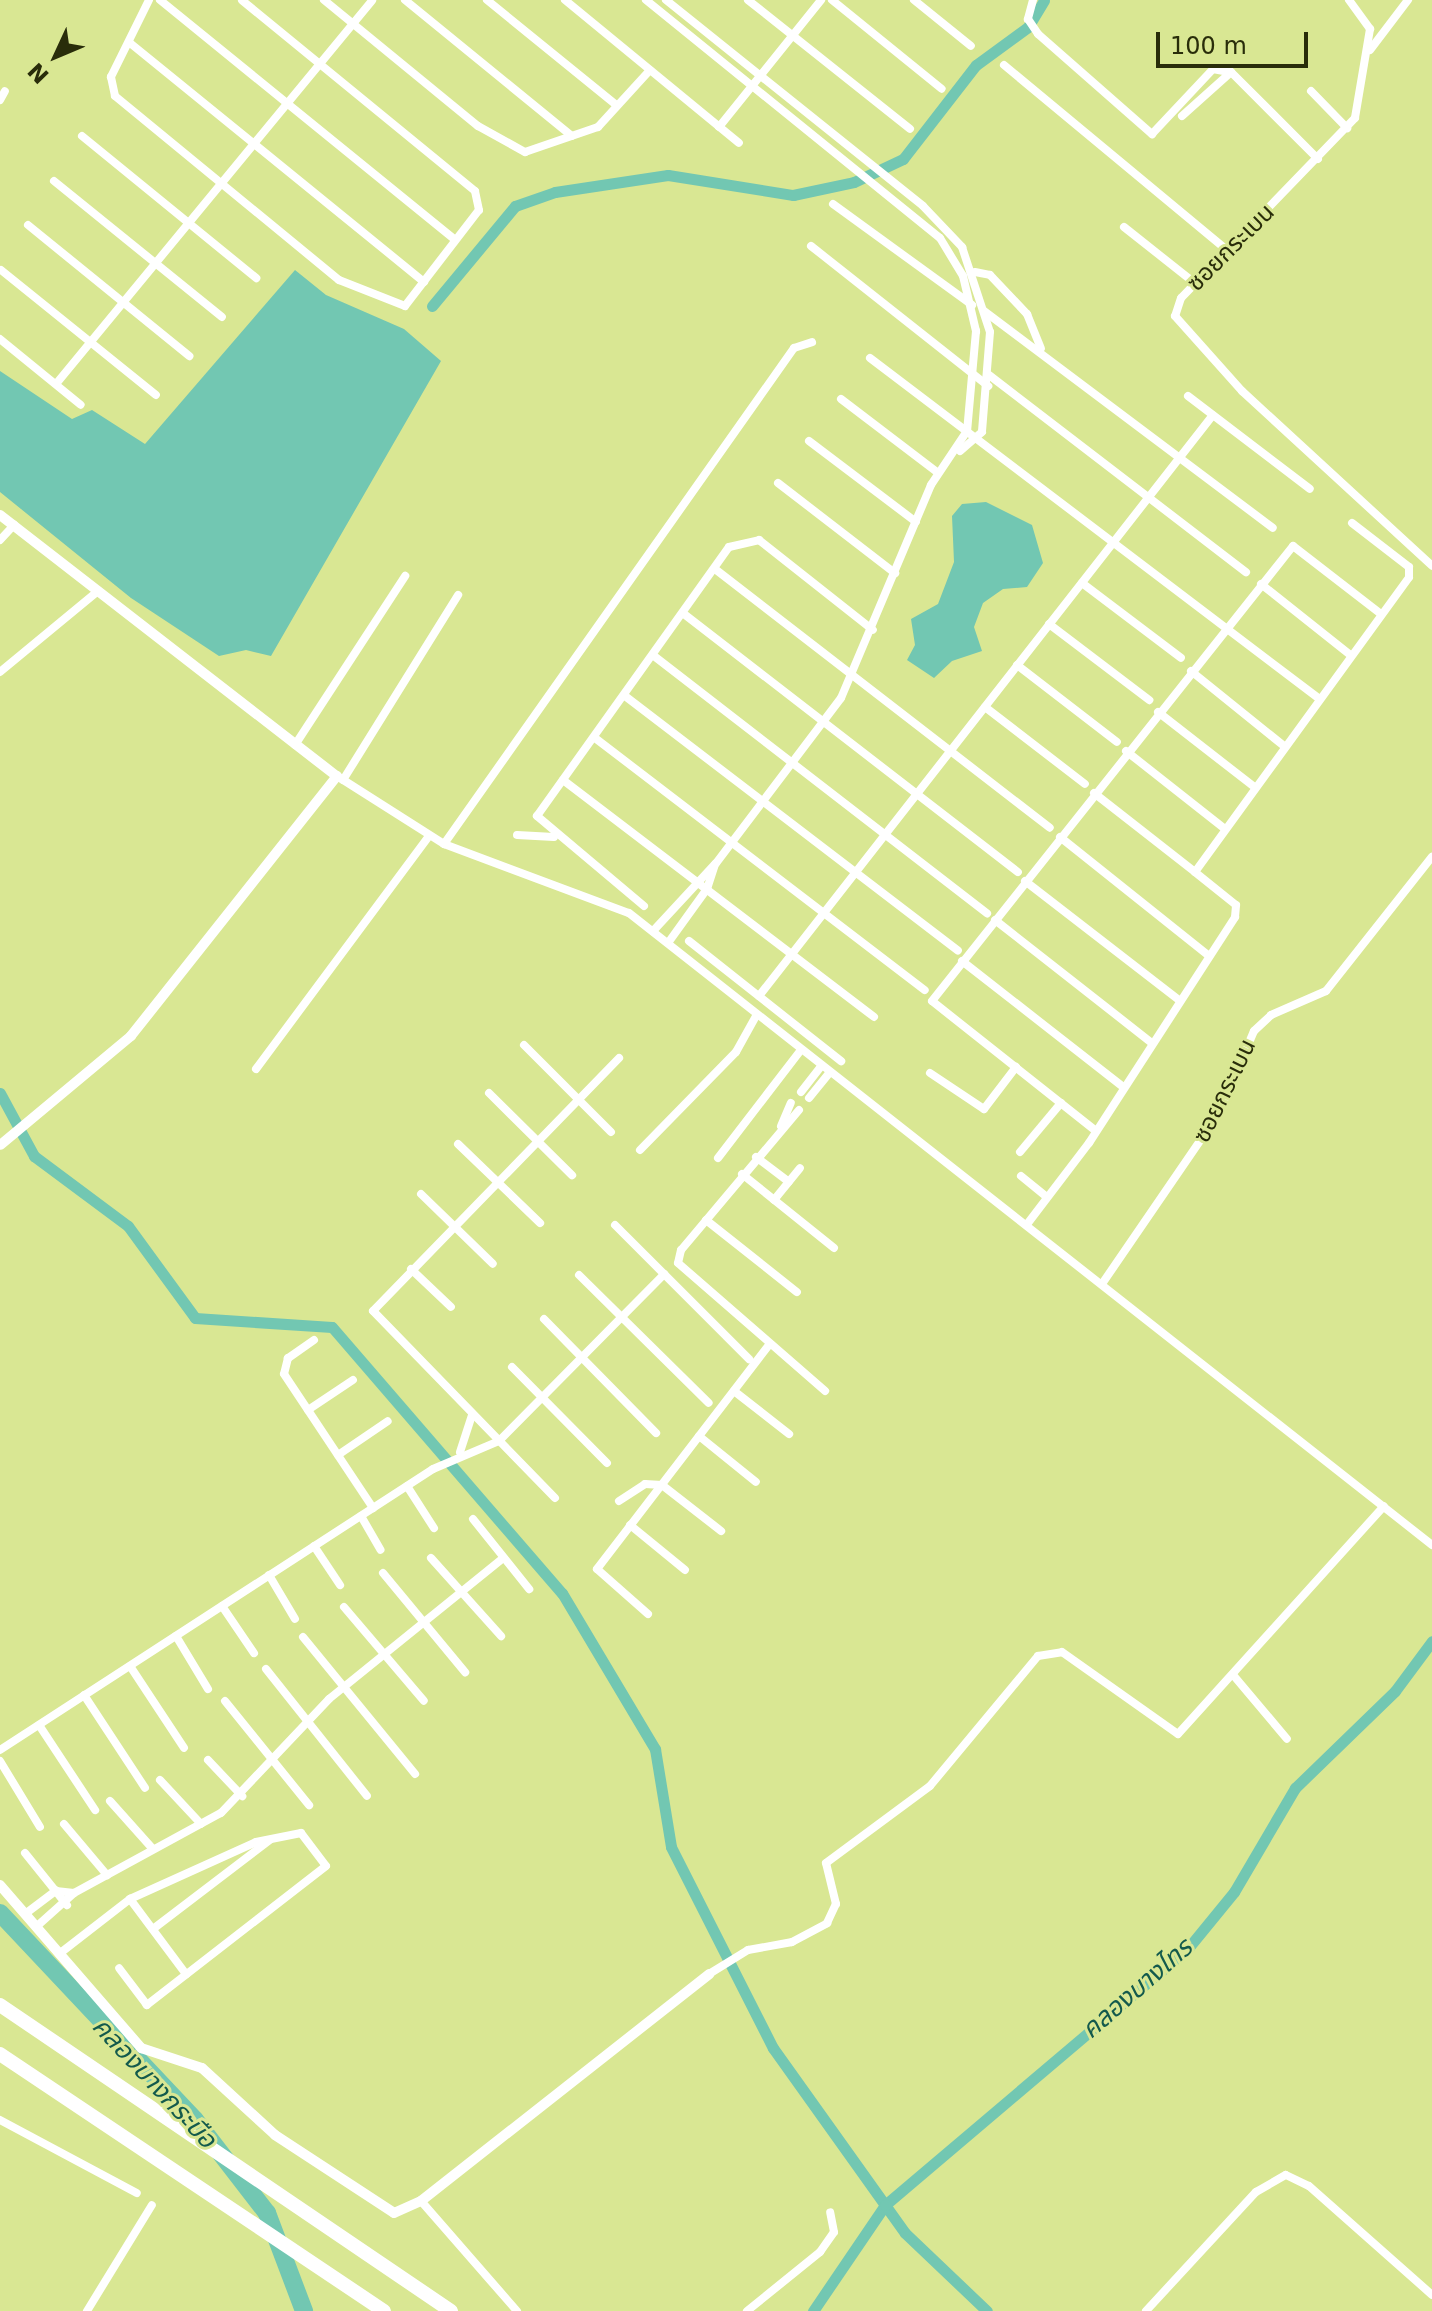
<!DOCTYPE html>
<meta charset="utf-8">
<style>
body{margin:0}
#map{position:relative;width:1432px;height:2311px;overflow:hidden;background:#d9e793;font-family:"DejaVu Sans","Noto Sans Thai",sans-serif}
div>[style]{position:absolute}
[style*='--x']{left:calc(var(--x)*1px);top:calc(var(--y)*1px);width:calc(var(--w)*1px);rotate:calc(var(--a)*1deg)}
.water>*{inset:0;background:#72c7b2}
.canal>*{height:11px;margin:-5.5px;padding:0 5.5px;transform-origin:5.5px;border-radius:5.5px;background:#72c7b2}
.river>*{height:18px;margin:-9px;padding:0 9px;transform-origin:9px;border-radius:9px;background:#72c7b2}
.minor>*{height:8px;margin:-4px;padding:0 4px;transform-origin:4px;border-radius:4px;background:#fff}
.tertiary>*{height:10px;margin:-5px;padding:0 5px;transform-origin:5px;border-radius:5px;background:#fff}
.motorway>*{height:14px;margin:-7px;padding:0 7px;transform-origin:7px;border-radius:7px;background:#fff}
span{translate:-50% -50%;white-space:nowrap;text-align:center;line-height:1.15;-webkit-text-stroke:6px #d9e793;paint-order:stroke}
.street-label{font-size:24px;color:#292d0a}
.water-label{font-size:26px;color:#135a4c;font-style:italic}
.north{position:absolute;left:16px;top:16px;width:80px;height:80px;-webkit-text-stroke:6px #d9e793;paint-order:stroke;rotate:226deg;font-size:22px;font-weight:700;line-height:32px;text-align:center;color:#292d0a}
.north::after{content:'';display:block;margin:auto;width:28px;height:36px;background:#292d0a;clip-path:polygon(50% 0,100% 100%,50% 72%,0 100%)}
.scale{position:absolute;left:1156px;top:32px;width:152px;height:36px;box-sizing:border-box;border:4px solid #292d0a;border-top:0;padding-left:10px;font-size:24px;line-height:28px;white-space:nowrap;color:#292d0a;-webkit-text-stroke:6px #d9e793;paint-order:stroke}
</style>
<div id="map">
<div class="water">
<i style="clip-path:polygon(295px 270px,326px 295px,404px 329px,441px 361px,271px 656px,246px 650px,219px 656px,131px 598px,0 492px,0 371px,72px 419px,92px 410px,145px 444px)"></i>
<i style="clip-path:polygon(986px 502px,1032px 525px,1043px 563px,1027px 587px,1003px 589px,983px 603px,974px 627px,982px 651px,952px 661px,934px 678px,907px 660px,915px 645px,911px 619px,938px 604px,954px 562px,952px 516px,962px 504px)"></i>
</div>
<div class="canal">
<i style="--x:432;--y:306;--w:130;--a:-50.3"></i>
<i style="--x:515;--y:206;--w:42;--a:-19.3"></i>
<i style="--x:555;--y:192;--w:114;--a:-8.6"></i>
<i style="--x:668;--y:175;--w:127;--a:9.1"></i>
<i style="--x:793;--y:195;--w:62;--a:-12"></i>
<i style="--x:854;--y:182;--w:54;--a:-25.1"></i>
<i style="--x:903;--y:159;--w:119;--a:-52.2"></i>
<i style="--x:976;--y:65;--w:64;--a:-36.2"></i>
<i style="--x:1028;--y:27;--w:31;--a:-59"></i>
<i style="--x:0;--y:1093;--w:72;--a:61.6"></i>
<i style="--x:34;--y:1156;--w:117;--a:36.7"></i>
<i style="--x:128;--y:1226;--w:114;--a:53.9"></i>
<i style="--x:195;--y:1318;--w:137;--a:3.8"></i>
<i style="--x:332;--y:1327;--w:352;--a:49.2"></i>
<i style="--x:562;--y:1593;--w:182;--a:59.2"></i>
<i style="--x:655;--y:1749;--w:99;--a:80.7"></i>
<i style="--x:671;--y:1847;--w:225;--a:63.1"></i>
<i style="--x:773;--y:2048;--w:227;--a:54.5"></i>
<i style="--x:905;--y:2233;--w:113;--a:43.6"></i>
<i style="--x:813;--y:2311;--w:128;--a:-55.8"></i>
<i style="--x:885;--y:2205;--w:399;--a:-40.3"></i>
<i style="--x:1189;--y:1947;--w:71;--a:-50.7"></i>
<i style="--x:1234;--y:1892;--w:121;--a:-59.6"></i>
<i style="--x:1295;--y:1788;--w:139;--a:-44.1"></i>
<i style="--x:1395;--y:1691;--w:62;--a:-53.5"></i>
</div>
<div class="river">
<i style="--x:0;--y:1913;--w:284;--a:46.7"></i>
<i style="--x:195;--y:2120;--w:118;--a:52.3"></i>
<i style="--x:267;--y:2213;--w:105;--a:69.3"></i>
</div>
<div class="minor">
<i style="--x:149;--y:0;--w:86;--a:116.3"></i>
<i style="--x:111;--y:77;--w:19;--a:78"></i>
<i style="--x:115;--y:96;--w:290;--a:39.4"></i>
<i style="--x:339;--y:280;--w:71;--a:21.5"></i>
<i style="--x:405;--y:306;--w:121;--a:-52.4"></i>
<i style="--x:479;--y:210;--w:19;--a:-102"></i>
<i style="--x:475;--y:191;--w:301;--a:-140.7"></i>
<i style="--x:160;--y:0;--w:380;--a:39.1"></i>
<i style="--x:324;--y:0;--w:199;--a:39.3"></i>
<i style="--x:478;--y:126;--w:54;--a:29"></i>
<i style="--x:525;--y:152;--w:77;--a:-18.9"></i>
<i style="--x:598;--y:127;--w:77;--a:-47.6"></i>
<i style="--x:405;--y:0;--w:215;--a:39.2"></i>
<i style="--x:487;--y:0;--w:166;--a:39.1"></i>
<i style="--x:565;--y:0;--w:225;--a:39.4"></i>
<i style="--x:646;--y:0;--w:378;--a:39"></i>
<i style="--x:940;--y:238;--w:44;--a:58.8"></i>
<i style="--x:963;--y:276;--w:57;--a:76.7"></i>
<i style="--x:976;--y:331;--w:100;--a:95.1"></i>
<i style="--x:967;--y:431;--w:65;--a:123.7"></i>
<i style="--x:931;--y:485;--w:231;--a:112.9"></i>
<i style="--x:841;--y:698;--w:207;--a:127.1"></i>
<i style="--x:716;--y:863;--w:93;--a:132.8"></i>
<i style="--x:666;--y:0;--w:329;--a:38.7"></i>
<i style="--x:923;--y:206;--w:57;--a:46.4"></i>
<i style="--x:962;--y:247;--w:89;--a:71.8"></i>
<i style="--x:990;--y:332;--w:100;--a:94.6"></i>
<i style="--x:982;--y:432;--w:29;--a:139"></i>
<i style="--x:748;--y:0;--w:207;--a:38.5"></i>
<i style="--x:832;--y:0;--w:141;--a:39"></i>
<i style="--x:914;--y:0;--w:73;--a:38.9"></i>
<i style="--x:1033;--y:0;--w:20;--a:105"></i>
<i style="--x:1028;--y:19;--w:18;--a:56"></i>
<i style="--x:1038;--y:34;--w:152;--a:41.3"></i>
<i style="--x:1152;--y:134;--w:89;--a:-46.8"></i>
<i style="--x:1213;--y:69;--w:15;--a:11"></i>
<i style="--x:1349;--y:0;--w:36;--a:54"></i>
<i style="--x:1370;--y:29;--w:90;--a:99.6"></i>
<i style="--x:1355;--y:118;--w:250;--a:134"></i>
<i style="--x:1181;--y:298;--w:19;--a:108"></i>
<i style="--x:1175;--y:316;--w:101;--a:48.2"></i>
<i style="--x:1242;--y:391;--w:258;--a:42.6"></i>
<i style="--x:130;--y:43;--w:379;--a:39.1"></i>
<i style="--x:1370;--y:50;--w:63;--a:-52.8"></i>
<i style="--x:1004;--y:65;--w:293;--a:39.7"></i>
<i style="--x:1311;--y:91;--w:52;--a:45.8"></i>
<i style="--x:0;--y:100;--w:10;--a:-61"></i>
<i style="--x:1182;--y:116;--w:66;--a:-41.9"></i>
<i style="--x:1231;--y:72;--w:123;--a:45"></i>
<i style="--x:719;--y:127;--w:163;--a:-51.2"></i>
<i style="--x:82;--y:136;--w:225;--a:39.2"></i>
<i style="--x:54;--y:181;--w:216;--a:39"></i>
<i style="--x:833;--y:204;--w:172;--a:36"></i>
<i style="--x:28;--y:225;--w:208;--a:39.1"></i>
<i style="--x:1124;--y:227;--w:92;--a:38.4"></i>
<i style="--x:811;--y:246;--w:226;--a:38.3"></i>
<i style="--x:1;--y:270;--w:199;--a:38.9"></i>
<i style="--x:975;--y:272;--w:15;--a:11"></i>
<i style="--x:990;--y:275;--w:54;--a:46.5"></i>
<i style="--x:1027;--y:314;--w:37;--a:68"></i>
<i style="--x:984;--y:311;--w:361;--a:36.9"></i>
<i style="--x:0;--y:339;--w:104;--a:39.2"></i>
<i style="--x:870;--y:358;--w:561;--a:37.18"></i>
<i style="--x:989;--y:375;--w:324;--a:37.5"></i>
<i style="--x:56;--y:384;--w:497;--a:-50.5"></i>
<i style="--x:1188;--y:396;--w:153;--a:37.3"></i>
<i style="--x:841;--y:399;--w:122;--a:37.3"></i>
<i style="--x:809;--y:441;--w:134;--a:37.1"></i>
<i style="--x:778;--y:483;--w:148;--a:37.6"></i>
<i style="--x:0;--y:540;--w:21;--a:-47"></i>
<i style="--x:715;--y:569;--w:423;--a:37.7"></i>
<i style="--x:1082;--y:583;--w:124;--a:37.1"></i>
<i style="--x:1261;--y:584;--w:112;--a:38.5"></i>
<i style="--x:684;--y:614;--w:422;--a:37.7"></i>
<i style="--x:1049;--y:624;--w:126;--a:37.2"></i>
<i style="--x:654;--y:656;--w:421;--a:37.7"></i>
<i style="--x:1017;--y:665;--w:126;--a:37.6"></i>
<i style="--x:1191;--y:671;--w:119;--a:38.9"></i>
<i style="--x:0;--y:672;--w:127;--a:-39.6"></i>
<i style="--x:625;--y:696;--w:419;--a:37.4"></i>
<i style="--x:985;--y:707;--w:126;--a:37.6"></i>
<i style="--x:1158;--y:712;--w:120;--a:37.9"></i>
<i style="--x:595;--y:738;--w:415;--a:37.4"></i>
<i style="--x:295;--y:745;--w:202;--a:-56.9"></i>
<i style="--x:1126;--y:751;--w:125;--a:38.2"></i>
<i style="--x:337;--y:776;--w:127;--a:32.4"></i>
<i style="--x:444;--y:844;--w:197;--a:20.5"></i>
<i style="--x:629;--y:913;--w:1022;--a:38.2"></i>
<i style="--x:343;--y:780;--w:218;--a:-58.1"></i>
<i style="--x:563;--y:780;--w:391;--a:37.3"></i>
<i style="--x:1094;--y:793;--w:128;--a:38"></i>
<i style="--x:517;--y:835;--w:37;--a:3"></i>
<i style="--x:1060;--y:837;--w:191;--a:38.6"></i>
<i style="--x:444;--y:844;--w:607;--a:-54.79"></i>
<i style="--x:794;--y:348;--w:19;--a:-18"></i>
<i style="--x:1025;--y:881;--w:196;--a:37.7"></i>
<i style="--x:644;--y:906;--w:140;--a:-139.9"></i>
<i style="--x:537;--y:816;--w:330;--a:-54.5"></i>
<i style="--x:729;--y:547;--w:31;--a:-13"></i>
<i style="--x:759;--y:540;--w:145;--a:38.3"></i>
<i style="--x:995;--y:920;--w:199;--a:38.1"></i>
<i style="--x:689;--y:941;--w:194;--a:38.3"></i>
<i style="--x:668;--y:943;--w:67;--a:-54.2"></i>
<i style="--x:707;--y:889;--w:26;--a:-72"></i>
<i style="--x:962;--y:961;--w:203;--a:38"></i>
<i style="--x:759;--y:996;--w:737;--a:-52"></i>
<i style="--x:524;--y:1045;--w:123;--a:45"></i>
<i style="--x:256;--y:1069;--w:290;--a:-53.4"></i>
<i style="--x:930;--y:1073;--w:65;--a:33.7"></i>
<i style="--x:984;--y:1109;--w:53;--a:-52.7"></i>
<i style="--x:801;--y:1092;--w:33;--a:-52"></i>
<i style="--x:489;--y:1093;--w:117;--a:44.7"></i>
<i style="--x:809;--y:1098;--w:32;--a:-51"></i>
<i style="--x:799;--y:1110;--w:183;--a:130.1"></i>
<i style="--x:681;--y:1250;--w:13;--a:103"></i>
<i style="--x:678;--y:1263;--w:195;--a:41"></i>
<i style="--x:781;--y:1126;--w:25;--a:-67"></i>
<i style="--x:1096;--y:1131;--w:209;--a:-141.6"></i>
<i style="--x:932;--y:1001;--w:581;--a:-51.57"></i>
<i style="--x:1293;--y:546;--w:111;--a:37.7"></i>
<i style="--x:458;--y:1144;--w:114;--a:43.9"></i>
<i style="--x:640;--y:1150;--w:137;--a:-45.6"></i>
<i style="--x:736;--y:1052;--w:41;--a:-60.9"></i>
<i style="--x:1020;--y:1152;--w:64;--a:-50.1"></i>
<i style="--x:756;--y:1157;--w:41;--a:37.1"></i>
<i style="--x:718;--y:1158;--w:136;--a:-52.5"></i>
<i style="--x:742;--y:1174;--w:118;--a:38.8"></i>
<i style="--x:1021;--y:1176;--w:33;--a:39"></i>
<i style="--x:421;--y:1194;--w:100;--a:44.2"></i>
<i style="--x:774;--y:1200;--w:41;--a:-50.9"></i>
<i style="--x:706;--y:1220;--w:116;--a:38.4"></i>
<i style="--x:1028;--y:1223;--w:101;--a:-52.7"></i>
<i style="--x:1089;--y:1143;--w:269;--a:-57.1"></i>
<i style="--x:1235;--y:917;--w:12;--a:-85"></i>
<i style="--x:1236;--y:905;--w:53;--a:-141.2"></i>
<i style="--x:1195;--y:872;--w:364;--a:-54"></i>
<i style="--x:1409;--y:577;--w:10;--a:-90"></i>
<i style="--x:1409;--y:567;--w:72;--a:-142.3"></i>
<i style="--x:615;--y:1225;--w:190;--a:45"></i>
<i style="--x:411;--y:1269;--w:55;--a:43.5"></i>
<i style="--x:579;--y:1275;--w:182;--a:44.6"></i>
<i style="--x:1104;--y:1281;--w:204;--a:-55.6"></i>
<i style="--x:1219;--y:1113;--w:89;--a:-66.9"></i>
<i style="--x:1254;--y:1031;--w:23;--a:-43"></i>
<i style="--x:1271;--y:1015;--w:60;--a:-23.6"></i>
<i style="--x:1326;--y:991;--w:171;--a:-51.7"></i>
<i style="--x:544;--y:1319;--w:160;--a:45.5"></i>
<i style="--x:314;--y:1340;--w:32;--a:145"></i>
<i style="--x:288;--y:1358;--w:16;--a:104"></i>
<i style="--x:284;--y:1374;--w:161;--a:56.4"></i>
<i style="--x:512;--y:1367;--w:135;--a:45.3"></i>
<i style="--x:734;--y:1391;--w:70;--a:38"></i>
<i style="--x:308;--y:1410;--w:54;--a:-33.7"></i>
<i style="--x:699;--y:1436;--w:73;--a:38.9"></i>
<i style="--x:460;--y:1452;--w:40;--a:-72"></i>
<i style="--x:338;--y:1455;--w:60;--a:-34.2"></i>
<i style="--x:407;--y:1486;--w:50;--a:57.3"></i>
<i style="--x:555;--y:1498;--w:261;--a:-134.2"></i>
<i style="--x:373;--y:1311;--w:353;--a:-45.8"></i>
<i style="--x:619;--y:1501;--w:31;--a:-33"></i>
<i style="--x:645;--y:1484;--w:17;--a:3"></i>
<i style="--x:662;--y:1485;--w:75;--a:37.9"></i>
<i style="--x:361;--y:1516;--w:39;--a:60"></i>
<i style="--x:473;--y:1519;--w:90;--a:51.3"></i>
<i style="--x:630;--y:1525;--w:71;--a:39.3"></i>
<i style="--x:314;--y:1546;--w:47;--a:56.3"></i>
<i style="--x:431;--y:1558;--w:105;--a:48.1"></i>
<i style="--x:383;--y:1573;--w:129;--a:50.4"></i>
<i style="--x:269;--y:1575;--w:51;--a:59.4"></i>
<i style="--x:222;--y:1606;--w:57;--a:55.8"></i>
<i style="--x:344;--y:1607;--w:123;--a:49.6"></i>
<i style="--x:648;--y:1614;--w:68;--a:-138.6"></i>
<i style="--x:597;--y:1569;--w:282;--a:-52.5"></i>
<i style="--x:176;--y:1636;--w:62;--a:58.9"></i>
<i style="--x:303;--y:1637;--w:177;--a:50.7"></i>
<i style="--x:130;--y:1666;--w:98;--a:56.6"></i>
<i style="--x:266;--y:1669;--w:162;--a:51.5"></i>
<i style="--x:1234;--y:1676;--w:82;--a:49.9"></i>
<i style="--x:84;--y:1695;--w:111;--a:56.7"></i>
<i style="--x:225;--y:1701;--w:134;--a:51.1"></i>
<i style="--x:39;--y:1725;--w:102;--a:56.6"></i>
<i style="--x:0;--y:1750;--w:516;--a:-32.98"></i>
<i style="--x:433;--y:1469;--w:72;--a:-23"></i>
<i style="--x:499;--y:1441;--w:235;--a:-45.3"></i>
<i style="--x:208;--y:1760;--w:50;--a:46.6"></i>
<i style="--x:0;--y:1761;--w:77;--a:58.8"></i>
<i style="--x:160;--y:1780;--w:60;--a:47"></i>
<i style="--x:110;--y:1801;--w:63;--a:48.2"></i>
<i style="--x:64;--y:1824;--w:67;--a:49.9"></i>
<i style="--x:25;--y:1853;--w:67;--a:51.1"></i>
<i style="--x:130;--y:1899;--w:94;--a:53.3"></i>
<i style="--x:25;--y:1914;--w:39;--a:-37"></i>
<i style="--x:56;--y:1891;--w:18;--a:6"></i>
<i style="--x:36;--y:1927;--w:51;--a:-41.8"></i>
<i style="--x:74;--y:1893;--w:167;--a:-28.6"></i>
<i style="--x:221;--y:1813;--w:157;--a:-46.5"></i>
<i style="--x:329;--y:1699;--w:224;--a:-39"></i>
<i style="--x:153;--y:1929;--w:147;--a:-37.3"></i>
<i style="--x:59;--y:1954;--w:90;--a:-37.8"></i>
<i style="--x:130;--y:1899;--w:138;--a:-24.3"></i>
<i style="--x:256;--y:1842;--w:46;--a:-11.3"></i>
<i style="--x:301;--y:1833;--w:41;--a:52.9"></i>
<i style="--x:326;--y:1866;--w:227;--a:142.2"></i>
<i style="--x:147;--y:2005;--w:46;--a:-127.1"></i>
<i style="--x:709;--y:1974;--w:46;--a:-31.6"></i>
<i style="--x:748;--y:1950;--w:45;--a:-10.3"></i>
<i style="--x:792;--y:1942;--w:40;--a:-28"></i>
<i style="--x:827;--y:1923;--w:21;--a:-65"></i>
<i style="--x:836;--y:1904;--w:42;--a:-103.7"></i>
<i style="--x:826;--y:1863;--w:129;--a:-36.5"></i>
<i style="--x:930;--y:1786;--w:169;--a:-50.3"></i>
<i style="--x:1038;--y:1656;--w:24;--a:-9"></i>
<i style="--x:1062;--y:1652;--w:142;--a:35.3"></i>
<i style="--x:1178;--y:1734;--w:307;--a:-47.9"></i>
<i style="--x:0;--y:2120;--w:155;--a:28.1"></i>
<i style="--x:421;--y:2201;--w:146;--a:48.9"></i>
<i style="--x:87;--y:2311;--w:124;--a:-58.5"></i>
<i style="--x:747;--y:2311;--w:94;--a:-38.9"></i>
<i style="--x:820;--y:2252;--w:24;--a:-55"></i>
<i style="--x:834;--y:2232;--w:20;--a:-101"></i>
<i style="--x:1146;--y:2311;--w:162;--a:-47.3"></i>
<i style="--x:1256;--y:2192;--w:34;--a:-30"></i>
<i style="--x:1286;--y:2175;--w:25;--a:26"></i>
<i style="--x:1309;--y:2186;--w:164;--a:41.5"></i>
</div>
<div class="tertiary">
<i style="--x:0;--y:515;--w:426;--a:37.8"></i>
<i style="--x:337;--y:776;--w:332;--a:128.4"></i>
<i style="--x:131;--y:1036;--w:170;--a:140.2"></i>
<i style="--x:0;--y:1885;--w:216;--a:49.1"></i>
<i style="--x:141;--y:2048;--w:64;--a:18.2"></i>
<i style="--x:202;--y:2068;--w:99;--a:42.5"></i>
<i style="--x:275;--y:2135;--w:142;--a:33.2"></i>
<i style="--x:394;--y:2213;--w:30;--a:-24"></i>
<i style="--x:421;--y:2201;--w:367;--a:-38.2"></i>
</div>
<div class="motorway">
<i style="--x:0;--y:2005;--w:545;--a:34.16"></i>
<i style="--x:0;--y:2054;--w:462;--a:33.8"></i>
</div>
<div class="street-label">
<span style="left:1231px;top:248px;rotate:-45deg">ซอยกระเบน</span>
<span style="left:1225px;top:1091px;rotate:-64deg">ซอยกระเบน</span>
</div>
<div class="water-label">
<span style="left:1137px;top:1989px;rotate:-41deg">คลองบางไทร</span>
<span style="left:154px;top:2083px;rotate:47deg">คลองบางกระบือ</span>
</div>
<div class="north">N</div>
<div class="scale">100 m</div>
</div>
